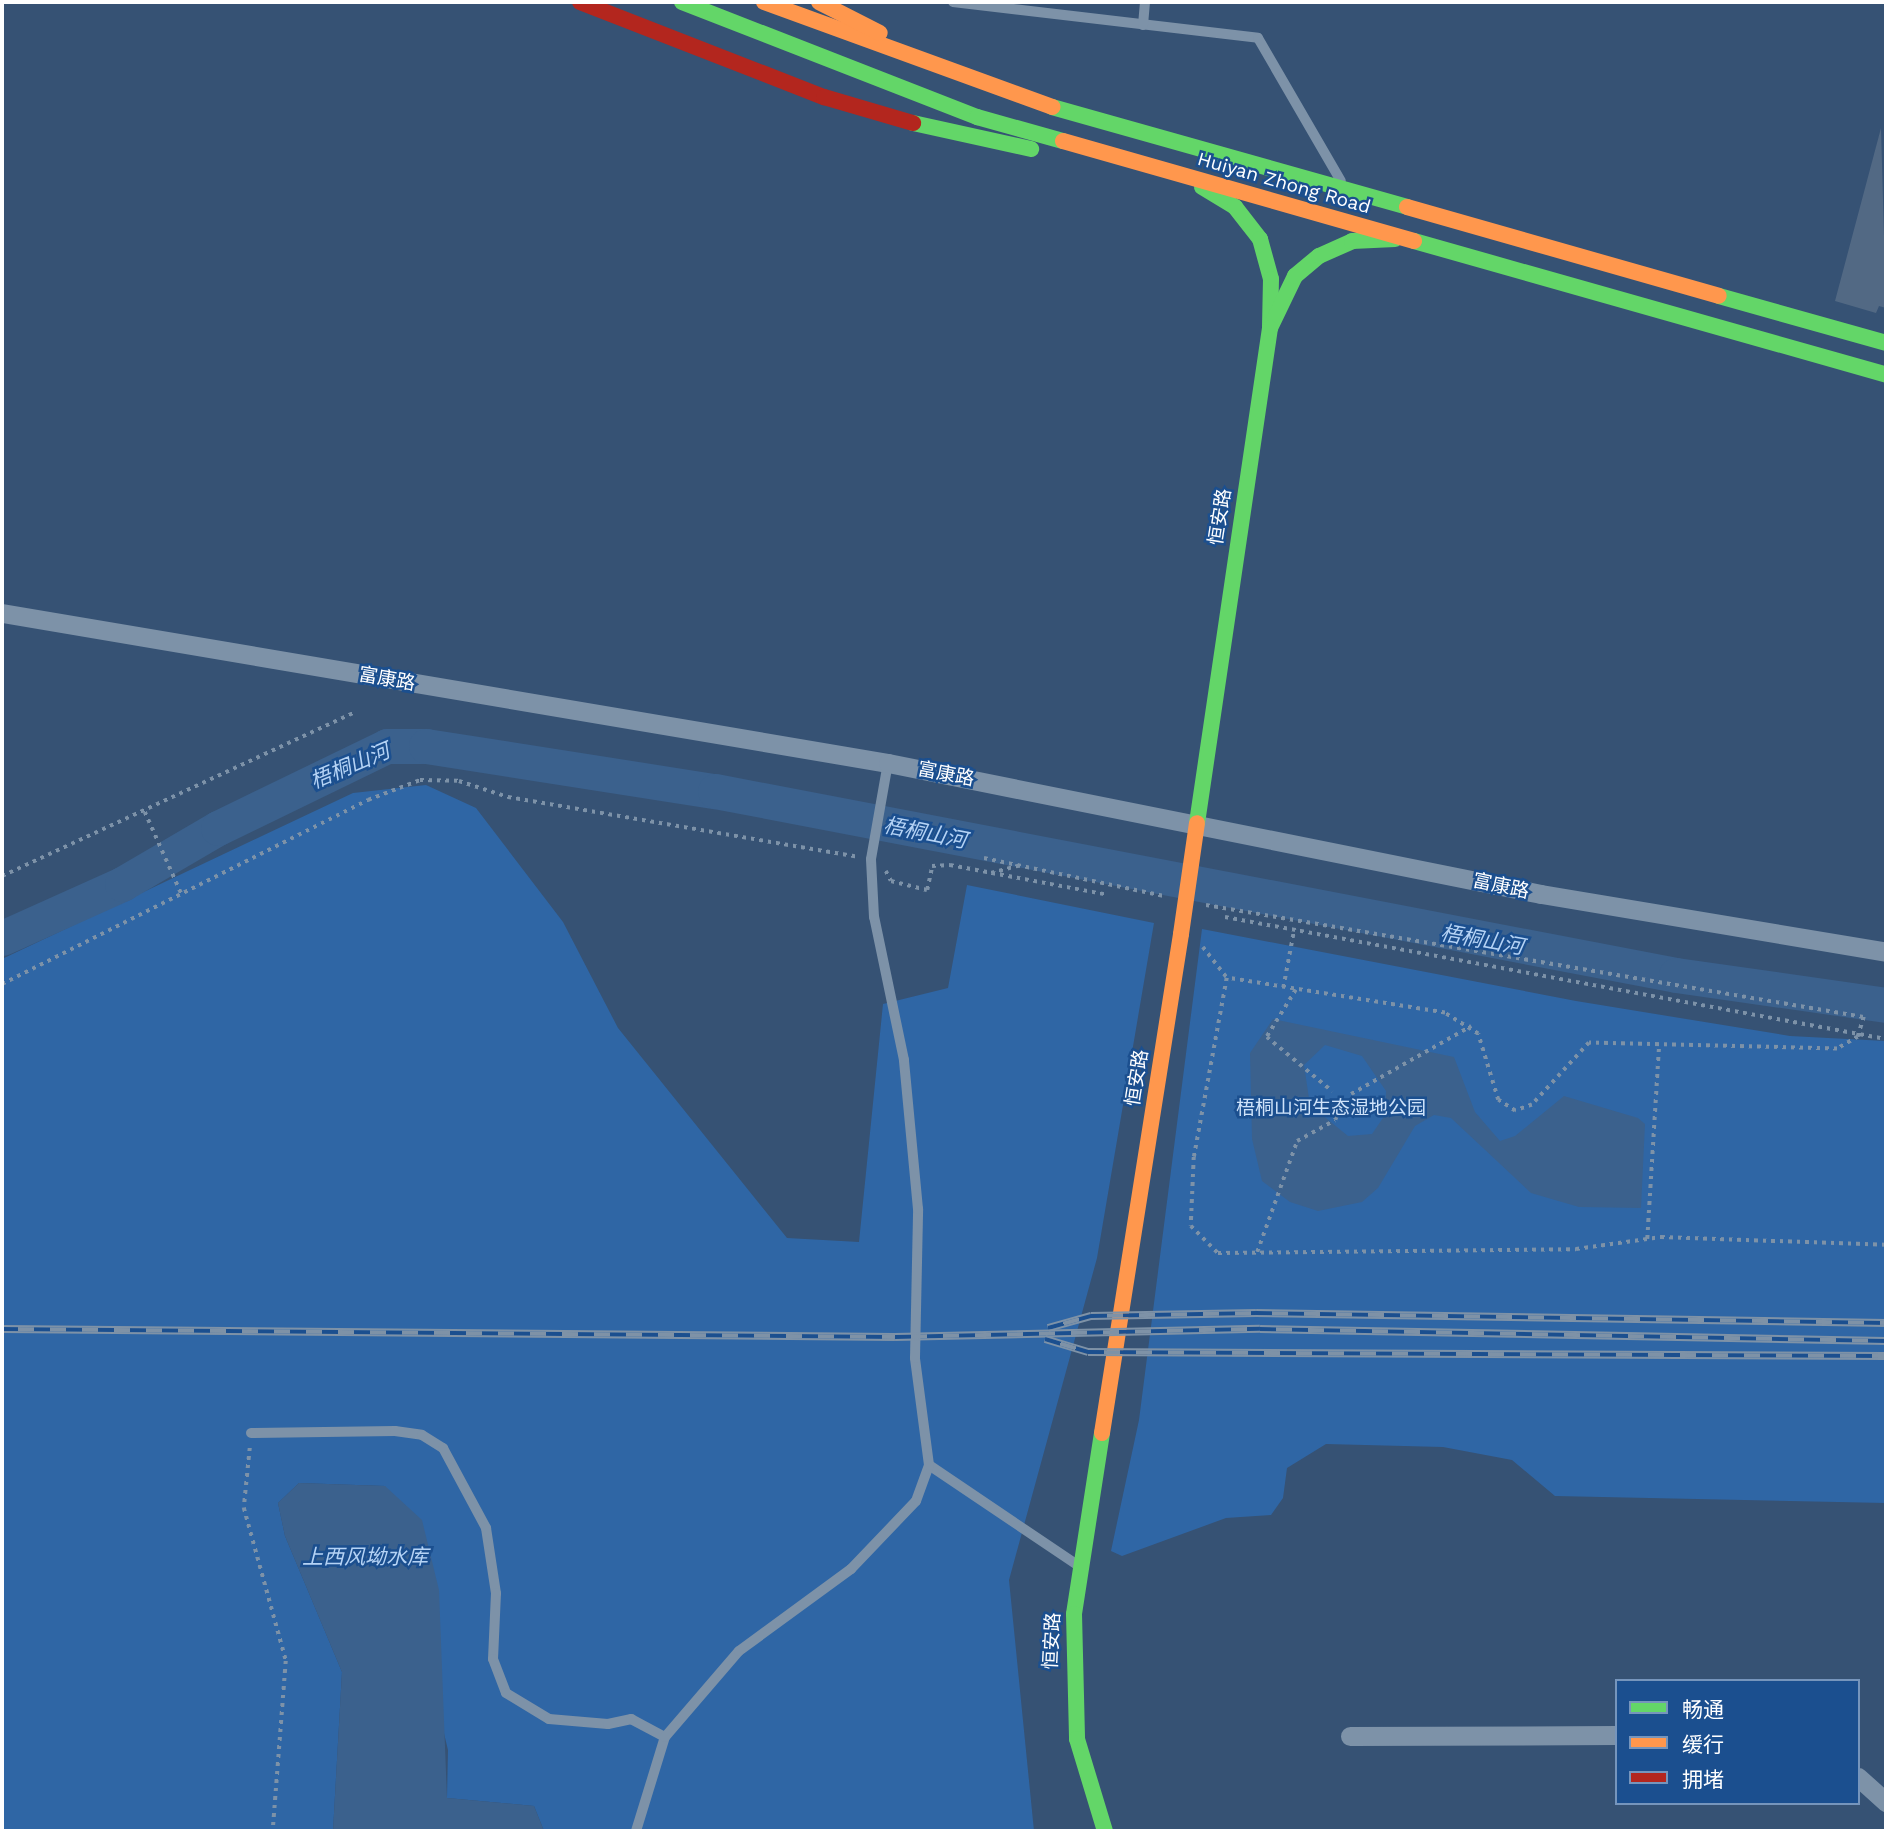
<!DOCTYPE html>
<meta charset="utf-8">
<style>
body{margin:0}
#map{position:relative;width:1888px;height:1833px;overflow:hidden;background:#365274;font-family:"Work Sans","Noto Sans SC",sans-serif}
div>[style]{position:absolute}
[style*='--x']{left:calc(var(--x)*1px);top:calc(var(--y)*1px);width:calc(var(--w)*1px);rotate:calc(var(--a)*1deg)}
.green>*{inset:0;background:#2f66a5}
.water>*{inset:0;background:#3b618d}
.river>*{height:35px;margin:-17.5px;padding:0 17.5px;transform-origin:17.5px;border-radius:17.5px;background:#3b618d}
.building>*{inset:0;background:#526984}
.path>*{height:3.5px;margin-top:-1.75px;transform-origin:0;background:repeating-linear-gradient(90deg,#7d92a8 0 3.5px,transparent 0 8.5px)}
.lane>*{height:10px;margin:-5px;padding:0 5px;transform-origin:5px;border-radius:5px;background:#7d92a8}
.street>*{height:19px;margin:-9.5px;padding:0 9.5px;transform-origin:9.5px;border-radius:9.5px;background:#7d92a8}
.fast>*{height:16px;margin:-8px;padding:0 8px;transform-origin:8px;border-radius:8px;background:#63d668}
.slow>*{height:16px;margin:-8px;padding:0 8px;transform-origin:8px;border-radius:8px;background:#ff974d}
.jam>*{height:16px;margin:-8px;padding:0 8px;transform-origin:8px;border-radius:8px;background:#b3261e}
.rail>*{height:8px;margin-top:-4px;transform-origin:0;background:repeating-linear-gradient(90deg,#1b4f8f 0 16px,#7e92a7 0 32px);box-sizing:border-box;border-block:2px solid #7e92a7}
.slow-bridge>*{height:16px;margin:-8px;padding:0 8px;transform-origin:8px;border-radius:8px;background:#ff974d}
span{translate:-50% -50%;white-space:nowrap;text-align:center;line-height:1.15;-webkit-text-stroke:5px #1b4f8f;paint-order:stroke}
.street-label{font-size:19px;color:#fff}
.park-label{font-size:19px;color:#cfe3fa}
.water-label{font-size:21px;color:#b5d3f5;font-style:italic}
.frame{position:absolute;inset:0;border:4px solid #fff;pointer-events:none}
.legend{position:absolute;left:1615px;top:1679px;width:245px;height:126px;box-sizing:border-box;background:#1b4f8f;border:2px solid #7695bc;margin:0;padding:9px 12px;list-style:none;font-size:21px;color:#fff}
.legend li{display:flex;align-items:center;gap:14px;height:35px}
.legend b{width:35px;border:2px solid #7695bc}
</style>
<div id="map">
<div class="green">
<i style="clip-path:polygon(426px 785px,476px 808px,563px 922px,618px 1028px,787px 1238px,859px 1242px,883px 1004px,948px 988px,967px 885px,1154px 923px,1097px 1258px,1009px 1580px,1034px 1831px,544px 1831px,534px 1806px,447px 1798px,448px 1750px,385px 1486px,299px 1483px,278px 1503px,285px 1536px,342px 1672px,333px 1831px,2px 1831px,2px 959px,353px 793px)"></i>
<i style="clip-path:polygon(1202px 929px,1576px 1001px,1790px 1036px,1886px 1041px,1886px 1503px,1555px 1496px,1512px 1460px,1443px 1447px,1326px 1444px,1287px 1468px,1283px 1498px,1271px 1515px,1226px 1518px,1122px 1556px,1111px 1551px,1139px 1420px)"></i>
</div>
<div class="water">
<i style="clip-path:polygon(evenodd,1273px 1019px,1454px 1057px,1475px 1112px,1500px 1141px,1515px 1136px,1564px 1096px,1638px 1118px,1645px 1124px,1641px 1208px,1579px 1207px,1531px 1193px,1451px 1118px,1434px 1115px,1415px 1126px,1378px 1188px,1362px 1202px,1318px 1211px,1290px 1202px,1262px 1181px,1252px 1139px,1250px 1053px,1273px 1019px,1325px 1045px,1362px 1056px,1386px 1091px,1385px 1115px,1372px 1134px,1348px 1136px,1310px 1105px,1304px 1065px,1325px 1045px)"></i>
<i style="clip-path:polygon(299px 1483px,385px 1486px,422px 1520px,439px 1590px,447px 1798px,534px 1806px,544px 1831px,333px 1831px,342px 1672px,285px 1536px,278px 1503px)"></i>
</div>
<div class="river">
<i style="--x:2;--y:938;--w:132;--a:-24.2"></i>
<i style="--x:122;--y:884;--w:111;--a:-30.3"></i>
<i style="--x:218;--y:828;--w:188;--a:-25.9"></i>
<i style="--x:387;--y:746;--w:39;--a:0"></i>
<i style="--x:426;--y:746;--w:292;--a:8.9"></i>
<i style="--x:715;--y:791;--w:978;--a:10.84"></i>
<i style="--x:1676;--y:975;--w:212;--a:8.1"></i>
</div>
<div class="building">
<i style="clip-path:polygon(1881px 128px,1886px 308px,1879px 306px,1876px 313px,1835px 301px)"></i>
</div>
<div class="path">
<i style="--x:145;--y:812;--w:91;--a:66"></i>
<i style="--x:984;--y:858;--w:184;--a:11.9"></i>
<i style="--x:886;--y:871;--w:11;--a:63"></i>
<i style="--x:891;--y:881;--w:37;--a:14"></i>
<i style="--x:927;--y:890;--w:25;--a:-78"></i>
<i style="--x:932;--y:866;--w:18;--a:-3"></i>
<i style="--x:950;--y:865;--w:157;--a:10.7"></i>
<i style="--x:991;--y:873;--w:30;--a:-15"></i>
<i style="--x:2;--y:876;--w:387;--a:-24.9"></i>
<i style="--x:1206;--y:905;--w:667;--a:9.66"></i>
<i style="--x:1864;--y:1017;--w:21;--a:107"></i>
<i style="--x:1858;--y:1037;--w:24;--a:150"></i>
<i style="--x:1837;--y:1049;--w:248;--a:-178.6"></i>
<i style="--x:1589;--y:1043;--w:84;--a:132.6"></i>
<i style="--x:1532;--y:1105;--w:18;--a:161"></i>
<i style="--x:1515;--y:1111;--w:20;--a:-147"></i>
<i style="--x:1498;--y:1100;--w:69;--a:-106.9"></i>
<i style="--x:1478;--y:1034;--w:39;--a:-148"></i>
<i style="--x:1445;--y:1013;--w:221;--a:-170.9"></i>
<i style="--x:1225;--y:917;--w:672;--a:10.46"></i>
<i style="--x:1203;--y:947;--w:39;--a:52"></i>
<i style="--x:1227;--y:978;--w:182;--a:100.4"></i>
<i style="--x:1194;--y:1157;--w:69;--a:92.5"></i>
<i style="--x:1191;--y:1226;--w:38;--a:45"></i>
<i style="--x:1218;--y:1253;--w:358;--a:-0.6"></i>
<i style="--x:1576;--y:1249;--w:86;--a:-8"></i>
<i style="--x:1661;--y:1237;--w:225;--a:2"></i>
<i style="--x:2;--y:984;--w:410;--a:-26.7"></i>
<i style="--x:368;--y:800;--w:56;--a:-21"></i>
<i style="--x:420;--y:780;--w:39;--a:1"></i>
<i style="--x:459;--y:781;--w:52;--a:18.1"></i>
<i style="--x:508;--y:797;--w:355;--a:9.7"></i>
<i style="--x:1283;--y:988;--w:60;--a:-79.4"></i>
<i style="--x:1296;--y:990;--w:55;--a:121.7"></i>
<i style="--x:1267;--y:1037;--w:85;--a:39.7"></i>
<i style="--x:1351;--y:1094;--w:138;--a:-29.5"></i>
<i style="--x:1647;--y:1239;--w:195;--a:-86.5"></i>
<i style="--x:1257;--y:1252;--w:118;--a:-70.2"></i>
<i style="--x:1297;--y:1141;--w:43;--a:-28.9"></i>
<i style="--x:1335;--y:1120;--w:17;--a:-69"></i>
<i style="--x:250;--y:1448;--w:60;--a:95.7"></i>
<i style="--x:244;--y:1508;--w:159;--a:74.6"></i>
<i style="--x:286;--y:1661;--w:170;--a:94.4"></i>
</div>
<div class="lane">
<i style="--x:953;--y:2;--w:307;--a:6.7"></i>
<i style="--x:1258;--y:38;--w:165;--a:59.9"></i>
<i style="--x:1143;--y:25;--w:23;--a:-85"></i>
<i style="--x:251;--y:1433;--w:144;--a:-0.8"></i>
<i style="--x:395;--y:1431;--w:27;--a:8"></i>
<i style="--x:422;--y:1435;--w:25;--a:32"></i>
<i style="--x:443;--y:1448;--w:91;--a:61.7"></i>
<i style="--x:486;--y:1528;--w:66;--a:81.3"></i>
<i style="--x:496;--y:1593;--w:66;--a:92.6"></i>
<i style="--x:493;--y:1659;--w:36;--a:69"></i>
<i style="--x:506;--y:1693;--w:50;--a:31.2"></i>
<i style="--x:549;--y:1719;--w:59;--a:4.8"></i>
<i style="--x:608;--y:1724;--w:24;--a:-12"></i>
<i style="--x:631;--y:1719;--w:38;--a:28"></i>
<i style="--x:929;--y:1465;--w:181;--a:34"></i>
<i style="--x:636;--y:1831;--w:98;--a:-72.9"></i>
<i style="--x:665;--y:1737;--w:113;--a:-49.3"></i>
<i style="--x:739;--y:1651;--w:139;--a:-36.2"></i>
<i style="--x:851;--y:1569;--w:94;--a:-46.3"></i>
<i style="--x:916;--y:1501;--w:38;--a:-70"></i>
<i style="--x:929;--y:1465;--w:108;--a:-97.5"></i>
<i style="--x:915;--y:1358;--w:149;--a:-88.8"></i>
<i style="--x:918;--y:1209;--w:150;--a:-95.4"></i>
<i style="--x:904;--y:1060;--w:146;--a:-101.8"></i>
<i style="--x:874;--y:917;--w:58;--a:-93"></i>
<i style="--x:871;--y:859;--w:97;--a:-80"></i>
</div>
<div class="street">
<i style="--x:2;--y:613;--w:899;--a:9.61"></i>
<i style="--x:888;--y:763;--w:666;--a:11.34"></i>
<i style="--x:1541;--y:894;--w:350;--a:9.5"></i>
<i style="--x:1350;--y:1736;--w:267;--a:-0.2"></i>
<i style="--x:1858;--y:1777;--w:38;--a:42"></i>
</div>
<div class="fast">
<i style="--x:682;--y:2;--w:317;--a:21.3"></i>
<i style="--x:977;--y:117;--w:89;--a:15.6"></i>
<i style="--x:1052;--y:107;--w:369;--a:15.7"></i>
<i style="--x:913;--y:123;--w:121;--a:12.4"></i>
<i style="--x:1202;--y:187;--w:39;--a:31"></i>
<i style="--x:1235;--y:207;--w:41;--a:52"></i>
<i style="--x:1260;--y:239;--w:41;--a:74.6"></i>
<i style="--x:1271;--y:279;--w:49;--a:91.2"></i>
<i style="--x:1270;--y:328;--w:58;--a:-64.3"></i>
<i style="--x:1295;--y:276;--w:31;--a:-40"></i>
<i style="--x:1319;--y:256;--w:36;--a:-24"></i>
<i style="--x:1352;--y:241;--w:43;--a:-2.7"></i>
<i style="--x:1414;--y:241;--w:491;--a:15.8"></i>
<i style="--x:1719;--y:296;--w:173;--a:15.7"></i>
<i style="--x:1197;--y:823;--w:500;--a:-81.61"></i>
<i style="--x:1102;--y:1433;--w:183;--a:98.8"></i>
<i style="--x:1074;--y:1614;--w:125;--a:88.6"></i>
<i style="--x:1077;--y:1739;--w:96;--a:73.1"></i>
</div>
<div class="slow">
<i style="--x:764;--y:2;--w:307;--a:20"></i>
<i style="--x:819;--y:2;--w:68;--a:26.9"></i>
<i style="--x:1063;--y:141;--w:365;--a:15.9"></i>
<i style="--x:1407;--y:207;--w:324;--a:15.9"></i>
<i style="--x:1102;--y:1433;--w:505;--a:-81"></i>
</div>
<div class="jam">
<i style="--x:580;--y:2;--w:262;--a:21.3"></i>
<i style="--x:824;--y:97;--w:93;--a:16.3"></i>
</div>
<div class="rail">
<i style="--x:1048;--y:1328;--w:45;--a:-15.6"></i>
<i style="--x:1091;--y:1316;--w:165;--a:-1"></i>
<i style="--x:1256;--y:1313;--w:630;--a:0.91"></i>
<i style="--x:2;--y:1329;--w:893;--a:0.51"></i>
<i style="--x:895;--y:1337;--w:365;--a:-1.3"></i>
<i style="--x:1260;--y:1329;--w:626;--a:1.1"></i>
<i style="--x:1045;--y:1339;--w:45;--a:16.8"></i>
<i style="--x:1088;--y:1352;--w:798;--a:0.29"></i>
</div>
<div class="slow-bridge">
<i style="--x:1181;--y:934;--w:112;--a:-81.8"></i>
</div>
<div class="street-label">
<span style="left:1284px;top:183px;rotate:16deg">Huiyan Zhong Road</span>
<span style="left:1220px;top:517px;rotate:-81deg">恒安路</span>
<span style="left:387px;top:679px;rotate:10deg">富康路</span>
<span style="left:946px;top:774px;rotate:11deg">富康路</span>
<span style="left:1501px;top:886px;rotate:12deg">富康路</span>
<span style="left:1137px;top:1078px;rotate:-81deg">恒安路</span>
<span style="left:1052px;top:1641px;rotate:-87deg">恒安路</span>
</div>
<div class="park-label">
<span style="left:1331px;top:1108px">梧桐山河生态湿地公园</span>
</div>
<div class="water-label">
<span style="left:350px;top:766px;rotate:-23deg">梧桐山河</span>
<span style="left:925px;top:833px;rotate:11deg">梧桐山河</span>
<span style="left:1482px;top:940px;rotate:10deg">梧桐山河</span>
<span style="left:365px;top:1557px">上西风坳水库</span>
</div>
<div class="frame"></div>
<ul class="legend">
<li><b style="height:9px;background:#63d668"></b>畅通</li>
<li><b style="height:9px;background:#ff974d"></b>缓行</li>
<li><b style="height:9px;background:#b3261e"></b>拥堵</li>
</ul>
</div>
